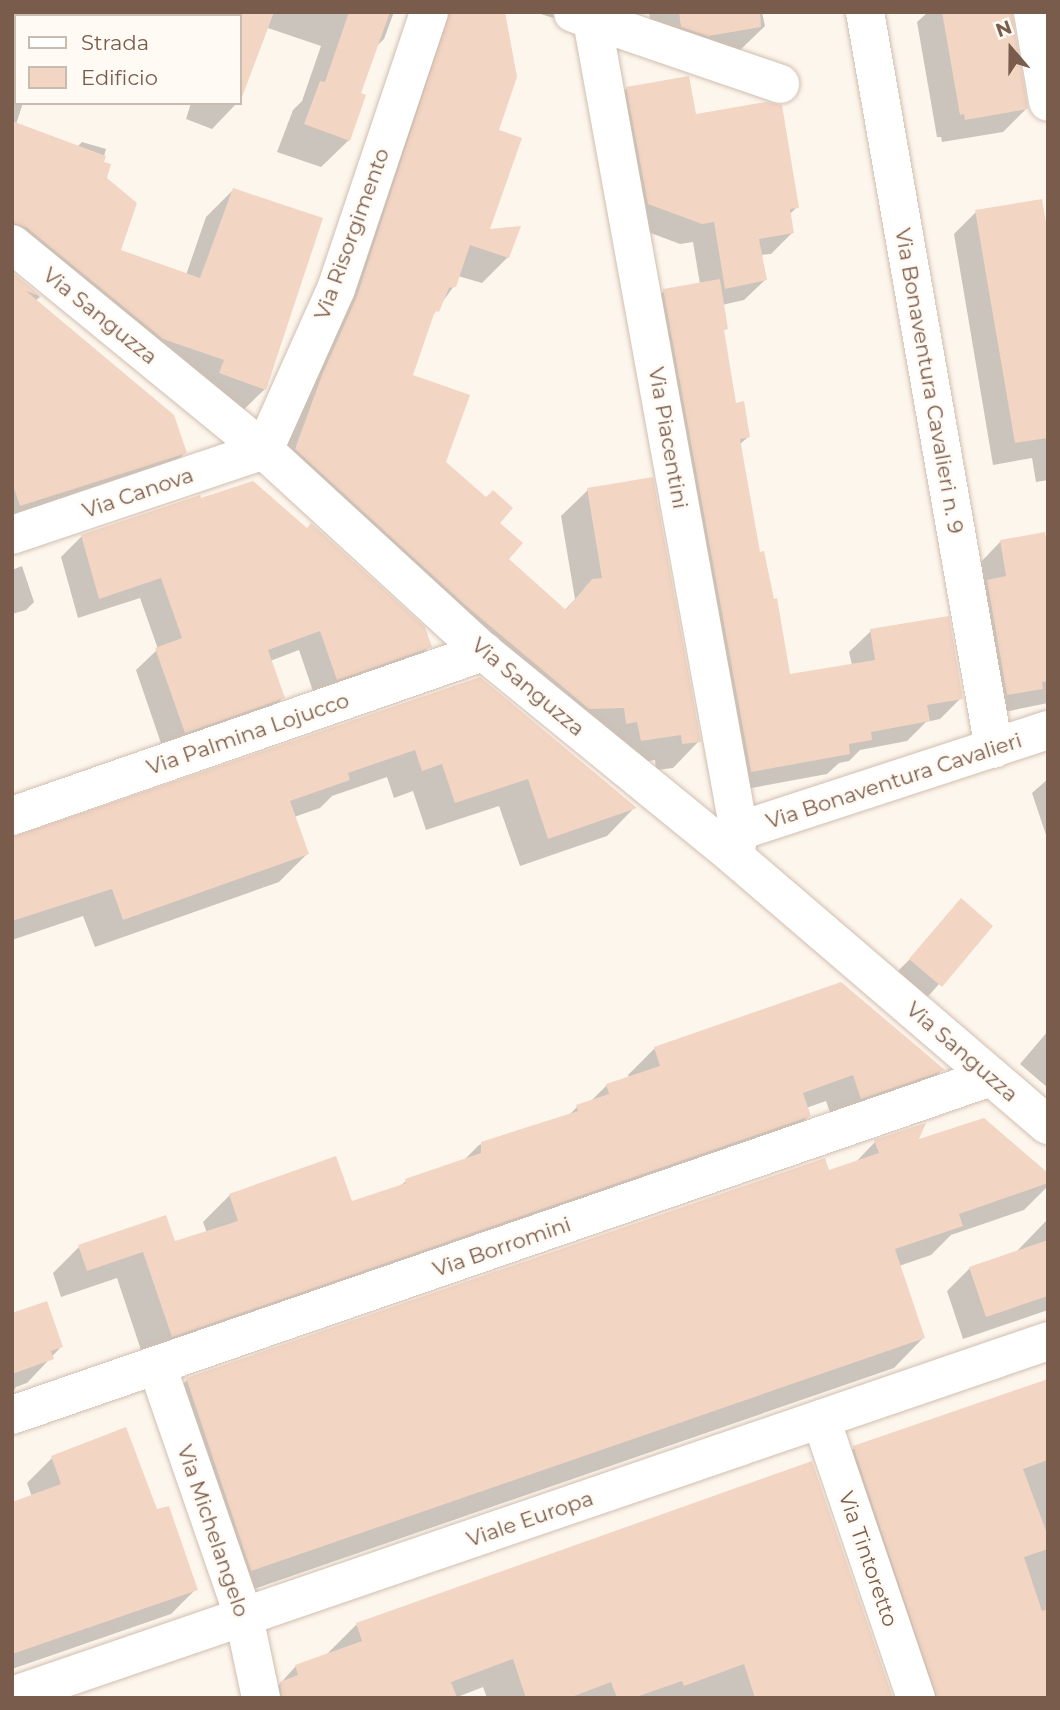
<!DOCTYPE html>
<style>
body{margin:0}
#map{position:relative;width:1060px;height:1710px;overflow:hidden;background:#fdf6ec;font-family:Montserrat,sans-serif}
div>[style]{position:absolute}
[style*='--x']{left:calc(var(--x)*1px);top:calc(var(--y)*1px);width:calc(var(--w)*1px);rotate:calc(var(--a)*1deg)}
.shadow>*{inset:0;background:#0003}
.building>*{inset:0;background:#f3d5c3}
.roads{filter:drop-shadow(0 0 2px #d1beb0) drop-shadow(0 0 2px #d1beb0)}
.minor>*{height:38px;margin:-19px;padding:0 19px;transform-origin:19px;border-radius:19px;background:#fff}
.tertiary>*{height:38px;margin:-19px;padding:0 19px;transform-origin:19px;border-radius:19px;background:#fff}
span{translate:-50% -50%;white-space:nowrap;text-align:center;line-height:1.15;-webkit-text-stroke:5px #fffaf3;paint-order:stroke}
.street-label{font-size:21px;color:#7a5c4d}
.frame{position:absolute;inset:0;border:14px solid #7a5c4d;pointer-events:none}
.legend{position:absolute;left:14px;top:14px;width:228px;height:91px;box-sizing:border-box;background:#fffaf3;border:2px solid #cabbb1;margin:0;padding:9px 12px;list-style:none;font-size:21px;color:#7a5c4d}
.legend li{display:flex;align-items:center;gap:14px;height:35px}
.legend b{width:35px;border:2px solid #cabbb1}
.north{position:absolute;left:976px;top:14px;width:70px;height:70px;-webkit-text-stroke:5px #fffaf3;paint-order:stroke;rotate:340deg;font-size:19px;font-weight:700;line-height:28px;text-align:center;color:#7a5c4d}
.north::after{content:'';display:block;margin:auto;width:24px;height:32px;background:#7a5c4d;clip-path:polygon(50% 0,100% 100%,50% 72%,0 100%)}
</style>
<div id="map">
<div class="shadow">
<i style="clip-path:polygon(133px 12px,394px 12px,384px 39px,376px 47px,359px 94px,349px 140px,321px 167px,277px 152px,293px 110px,302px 101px,321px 46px,262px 26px,258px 51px,240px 99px,240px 16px,132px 16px)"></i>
<i style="clip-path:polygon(436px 12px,505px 12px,487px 231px,508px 257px,482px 283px,458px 276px,454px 286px,430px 319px,410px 376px,444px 463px,498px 523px,506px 559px,564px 611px,575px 599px,561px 516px,588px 490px,699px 741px,673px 768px,656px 770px,655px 760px,615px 767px,270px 476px)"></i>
<i style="clip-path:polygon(535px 12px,567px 12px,559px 20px)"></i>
<i style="clip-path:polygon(649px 12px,762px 12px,765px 26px,738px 52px,656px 53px)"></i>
<i style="clip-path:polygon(928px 12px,1048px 12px,1009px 13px,1026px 109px,1003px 132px,942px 142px,941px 137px,937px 137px,917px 22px)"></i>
<i style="clip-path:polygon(627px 88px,694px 116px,797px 207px,789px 215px,792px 233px,771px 254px,760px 255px,766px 279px,744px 300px,722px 305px,726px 329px,722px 332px,734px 405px,748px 437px,739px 445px,758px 554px,788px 676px,852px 665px,849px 652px,871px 631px,961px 698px,940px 719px,926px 722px,907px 741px,860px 750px,849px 761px,839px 763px,827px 774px,730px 792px,643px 312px,664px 291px,700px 284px,693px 242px,680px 244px,627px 224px,606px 109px)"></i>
<i style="clip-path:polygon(12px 99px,16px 103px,23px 103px,16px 124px,77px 147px,82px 142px,106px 149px,102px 163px,119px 251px,186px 275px,206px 217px,233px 190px,265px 389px,238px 415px,12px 264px)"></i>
<i style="clip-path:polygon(191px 103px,237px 103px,212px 129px,186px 119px)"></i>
<i style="clip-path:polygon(976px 212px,1048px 244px,1048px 480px,1036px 482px,1032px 458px,993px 465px,954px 234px)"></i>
<i style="clip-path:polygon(12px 275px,40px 297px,35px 301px,185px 453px,158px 479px,12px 526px)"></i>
<i style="clip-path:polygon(200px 500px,430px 646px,409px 667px,316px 700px,299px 650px,270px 661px,283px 698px,262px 718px,164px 752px,136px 670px,158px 649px,140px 598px,78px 618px,61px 557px,82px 536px)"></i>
<i style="clip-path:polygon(1001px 541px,1048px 559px,1048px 703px,985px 716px,979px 564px)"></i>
<i style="clip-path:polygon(22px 566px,34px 602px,26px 610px,12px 614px,12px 570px)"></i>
<i style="clip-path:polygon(479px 679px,634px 808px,607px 836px,520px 866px,499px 806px,426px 830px,413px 791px,394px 798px,387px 777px,332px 796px,320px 808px,294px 817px,307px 854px,279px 882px,95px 947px,83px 916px,12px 940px,12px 839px)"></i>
<i style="clip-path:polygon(1048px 779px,1048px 841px,1032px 793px)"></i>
<i style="clip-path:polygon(985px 932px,924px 1001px,894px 975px,909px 960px)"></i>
<i style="clip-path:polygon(1048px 1031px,1048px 1088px,1020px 1064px)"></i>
<i style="clip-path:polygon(655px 1048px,942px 1070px,916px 1096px,834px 1124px,826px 1101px,806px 1108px,809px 1116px,782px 1142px,145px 1362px,117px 1278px,61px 1297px,53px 1273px,79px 1247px,174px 1244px,207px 1233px,203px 1222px,230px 1195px,351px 1203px,399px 1187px,406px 1181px,463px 1161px,479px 1145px,567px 1117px,577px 1107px,590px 1102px,607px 1085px,629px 1078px,628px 1075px)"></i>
<i style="clip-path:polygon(875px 1142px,916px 1142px,1048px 1176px,1048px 1186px,1024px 1210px,951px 1235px,931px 1255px,899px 1266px,923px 1338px,894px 1368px,222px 1600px,157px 1409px,187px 1380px,854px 1164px)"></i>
<i style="clip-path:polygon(1048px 1219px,1048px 1310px,963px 1339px,947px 1291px,970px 1268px,1015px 1253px)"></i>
<i style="clip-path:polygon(12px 1315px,61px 1347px,27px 1383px,16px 1387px,12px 1394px)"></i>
<i style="clip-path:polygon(1048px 1381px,1048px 1698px,900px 1698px,825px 1477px,854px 1448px)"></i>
<i style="clip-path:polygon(52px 1458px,156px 1512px,196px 1589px,171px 1614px,12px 1669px,12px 1504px,32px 1497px,27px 1483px)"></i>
<i style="clip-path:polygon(811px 1463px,891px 1698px,487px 1698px,483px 1687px,455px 1698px,267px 1698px,296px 1666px,327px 1654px,356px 1625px)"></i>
</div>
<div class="building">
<i style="clip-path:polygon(240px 12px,274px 12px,242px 97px,240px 97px)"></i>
<i style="clip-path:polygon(349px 12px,390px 12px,361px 93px,366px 95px,350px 141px,304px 124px,320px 81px,325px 82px)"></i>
<i style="clip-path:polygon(450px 12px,505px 12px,517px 77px,499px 130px,522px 138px,490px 229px,521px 226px,509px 258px,470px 245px,456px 287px,449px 288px,439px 312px,435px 311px,413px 375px,470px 395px,446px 462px,486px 497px,493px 490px,513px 508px,500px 523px,523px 543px,509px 559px,566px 610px,592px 579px,602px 578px,587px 488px,653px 477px,701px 742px,682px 744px,681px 735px,641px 741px,637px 722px,626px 724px,624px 708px,589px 709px,464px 604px,295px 449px,322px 375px,357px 296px)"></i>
<i style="clip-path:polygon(679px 12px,760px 12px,761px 27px,708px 36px,681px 27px)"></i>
<i style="clip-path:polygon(942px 12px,1012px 12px,1028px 109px,965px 120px,964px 114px,960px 115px)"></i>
<i style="clip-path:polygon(689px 76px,696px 114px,766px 102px,782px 105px,799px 208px,790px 209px,794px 233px,759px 239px,767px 280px,725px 289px,714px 222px,702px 224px,648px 204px,626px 87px)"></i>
<i style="clip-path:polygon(12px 121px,106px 156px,104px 162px,111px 164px,107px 178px,137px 203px,121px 250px,200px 278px,233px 188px,323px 218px,266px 390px,219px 373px,224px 360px,163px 339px,26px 227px,12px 223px)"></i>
<i style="clip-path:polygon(1042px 199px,1048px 233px,1048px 438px,1015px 443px,975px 210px)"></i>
<i style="clip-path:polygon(12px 272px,42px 297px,26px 291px,174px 415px,187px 453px,20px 506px,12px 482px)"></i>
<i style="clip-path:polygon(720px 279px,728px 329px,724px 330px,736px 403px,744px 401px,750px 437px,740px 439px,760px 552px,764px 551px,774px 599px,777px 598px,790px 674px,875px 660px,870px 629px,949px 616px,963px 699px,927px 705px,930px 721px,871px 732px,872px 740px,849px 744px,850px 754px,751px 772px,663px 289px)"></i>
<i style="clip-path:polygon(253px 481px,307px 528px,311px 523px,425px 627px,432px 647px,337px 680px,320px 631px,268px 650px,285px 698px,185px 733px,155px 648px,182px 638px,161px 578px,99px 599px,81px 535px,200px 495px,201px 498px)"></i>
<i style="clip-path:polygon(1045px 532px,1048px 548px,1048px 681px,1042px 682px,1043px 689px,1007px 695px,987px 580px,1006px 576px,1000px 540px)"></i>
<i style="clip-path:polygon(480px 677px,637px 808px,548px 839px,528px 779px,455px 803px,442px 764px,422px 771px,415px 750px,348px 773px,350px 780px,290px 801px,309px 854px,123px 920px,112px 889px,12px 921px,12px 837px)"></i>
<i style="clip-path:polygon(961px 898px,993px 926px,942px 987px,909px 959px)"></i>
<i style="clip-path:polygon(841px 982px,945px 1070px,861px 1099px,853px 1075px,803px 1093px,811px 1116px,172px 1337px,143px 1252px,87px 1271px,78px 1245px,166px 1215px,175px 1241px,238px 1221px,229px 1194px,336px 1156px,352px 1201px,406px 1183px,405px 1179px,481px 1153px,481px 1142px,578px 1111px,576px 1105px,609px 1094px,606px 1084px,660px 1066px,654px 1047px)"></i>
<i style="clip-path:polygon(984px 1118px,1048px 1173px,1048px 1183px,959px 1214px,963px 1226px,895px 1249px,925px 1338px,251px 1571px,186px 1378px,825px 1158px,829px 1170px,879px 1153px,874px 1140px,926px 1123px,919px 1139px)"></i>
<i style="clip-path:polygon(1048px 1240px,1048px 1296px,986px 1317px,969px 1267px)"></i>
<i style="clip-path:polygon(47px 1301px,63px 1347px,51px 1351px,54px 1359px,12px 1374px,12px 1313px)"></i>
<i style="clip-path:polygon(1048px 1379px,1048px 1460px,1023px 1469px,1048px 1536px,1048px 1549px,1024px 1557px,1042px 1611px,1048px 1609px,1048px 1698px,937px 1698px,853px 1446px)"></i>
<i style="clip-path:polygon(126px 1427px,157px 1509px,169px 1506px,198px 1590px,12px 1654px,12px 1502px,61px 1484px,51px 1456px)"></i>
<i style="clip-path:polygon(812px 1461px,893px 1698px,755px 1698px,744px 1664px,684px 1686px,682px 1681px,633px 1698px,617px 1698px,611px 1682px,569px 1698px,526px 1698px,513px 1659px,451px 1682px,457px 1698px,282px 1698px,280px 1682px,298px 1675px,295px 1665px,362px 1641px,356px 1623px)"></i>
</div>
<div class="roads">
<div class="minor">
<i style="--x:865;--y:12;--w:748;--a:80.07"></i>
<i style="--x:1033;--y:12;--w:91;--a:80.5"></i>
<i style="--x:573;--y:13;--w:219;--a:18.9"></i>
<i style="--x:592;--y:20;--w:824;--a:79.73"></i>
<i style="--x:739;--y:831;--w:26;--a:99"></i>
<i style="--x:12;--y:535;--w:266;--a:-18.6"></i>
<i style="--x:264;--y:450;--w:176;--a:-65.9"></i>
<i style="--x:336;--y:289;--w:292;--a:-71.4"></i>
<i style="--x:12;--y:816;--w:500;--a:-19.2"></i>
<i style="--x:739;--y:831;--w:325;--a:-18.1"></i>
<i style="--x:157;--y:1366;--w:266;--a:70.9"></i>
<i style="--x:244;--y:1617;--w:83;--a:78.1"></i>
<i style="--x:12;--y:1415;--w:1036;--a:-19.05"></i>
<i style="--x:821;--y:1419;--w:295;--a:71.2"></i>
</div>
<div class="tertiary">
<i style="--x:12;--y:244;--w:325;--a:39.3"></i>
<i style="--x:264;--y:450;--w:299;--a:42.6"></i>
<i style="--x:484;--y:652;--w:324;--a:39.2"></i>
<i style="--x:735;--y:857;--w:412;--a:40.6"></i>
<i style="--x:12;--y:1696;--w:1095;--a:-18.91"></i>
</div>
</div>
<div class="street-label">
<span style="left:352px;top:234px;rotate:-70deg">Via Risorgimento</span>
<span style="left:100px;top:316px;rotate:39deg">Via Sanguzza</span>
<span style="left:929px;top:381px;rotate:80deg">Via Bonaventura Cavalieri n. 9</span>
<span style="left:668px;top:438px;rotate:80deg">Via Piacentini</span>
<span style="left:138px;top:493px;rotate:-19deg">Via Canova</span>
<span style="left:528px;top:687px;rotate:40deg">Via Sanguzza</span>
<span style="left:248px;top:734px;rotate:-19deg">Via Palmina Lojucco</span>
<span style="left:894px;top:781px;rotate:-18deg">Via Bonaventura Cavalieri</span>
<span style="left:962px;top:1052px;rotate:41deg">Via Sanguzza</span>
<span style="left:502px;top:1247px;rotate:-19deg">Via Borromini</span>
<span style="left:530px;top:1519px;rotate:-19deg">Viale Europa</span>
<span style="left:213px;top:1531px;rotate:71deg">Via Michelangelo</span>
<span style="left:868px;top:1559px;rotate:71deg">Via Tintoretto</span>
</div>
<div class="frame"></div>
<ul class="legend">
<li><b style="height:9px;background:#fff"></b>Strada</li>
<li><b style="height:19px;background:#f3d5c3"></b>Edificio</li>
</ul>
<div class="north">N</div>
</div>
